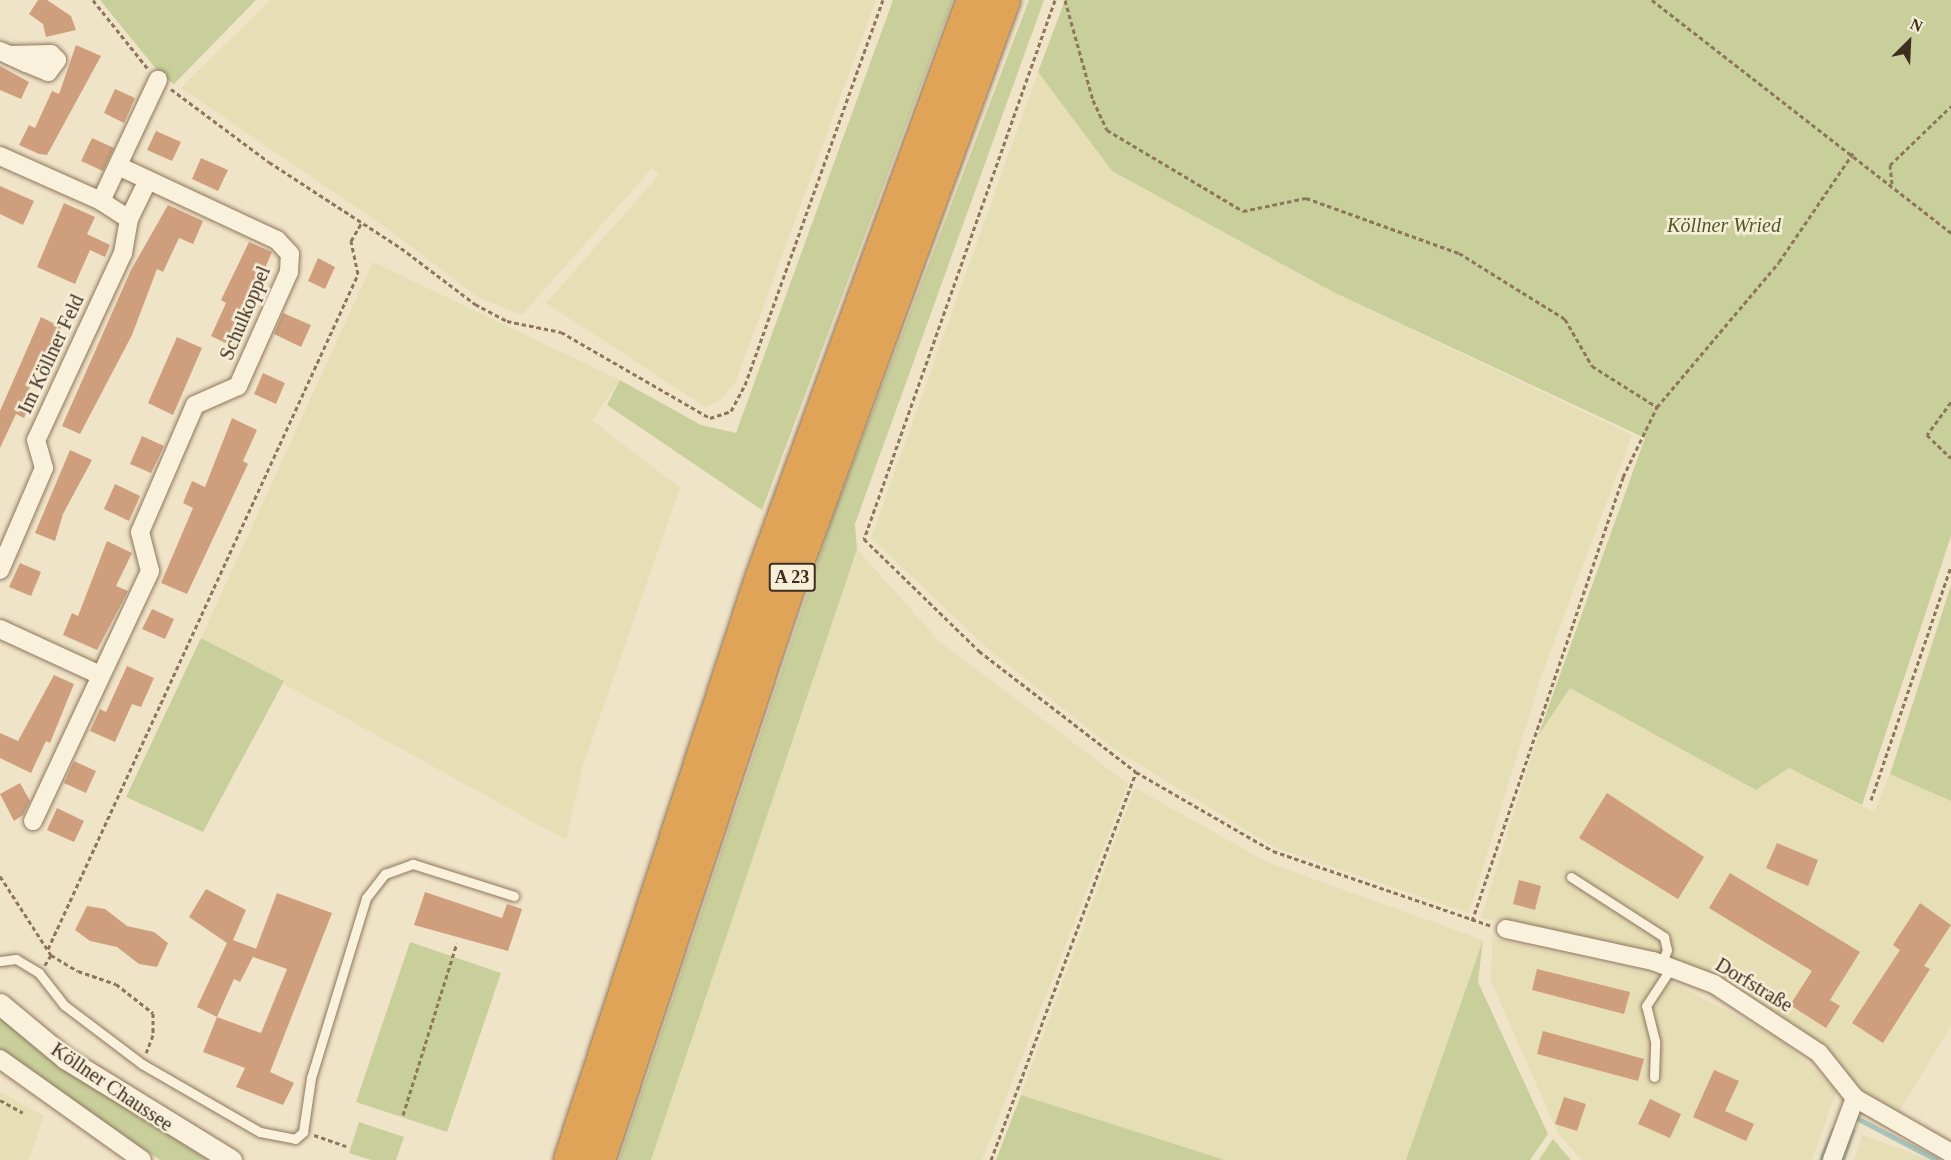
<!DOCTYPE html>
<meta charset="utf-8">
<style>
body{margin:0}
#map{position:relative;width:1951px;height:1160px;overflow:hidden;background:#f0e4c8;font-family:"Times New Roman",serif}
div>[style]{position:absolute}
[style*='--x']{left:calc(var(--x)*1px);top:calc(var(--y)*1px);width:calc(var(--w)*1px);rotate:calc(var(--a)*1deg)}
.farmland>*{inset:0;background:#e6deb5}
.green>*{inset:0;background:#c9cf9b}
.stream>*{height:4.5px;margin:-2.25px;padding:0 2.25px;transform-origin:2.25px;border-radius:2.25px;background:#a9c4bc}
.building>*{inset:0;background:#cf9f7d}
.path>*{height:3px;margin-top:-1.5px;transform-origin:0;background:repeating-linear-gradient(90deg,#8d765c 0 4.5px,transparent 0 7.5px)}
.roads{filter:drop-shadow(0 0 2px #8d765c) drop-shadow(0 0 2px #8d765c)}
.service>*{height:9px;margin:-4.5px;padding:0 4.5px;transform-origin:4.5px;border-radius:4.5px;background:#faf1dc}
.minor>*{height:18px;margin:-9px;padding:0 9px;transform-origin:9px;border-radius:9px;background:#faf1dc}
.tertiary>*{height:21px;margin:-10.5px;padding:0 10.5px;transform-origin:10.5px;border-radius:10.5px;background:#faf1dc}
.motorway>*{height:32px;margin:-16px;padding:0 16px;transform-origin:16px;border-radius:16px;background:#e0a458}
span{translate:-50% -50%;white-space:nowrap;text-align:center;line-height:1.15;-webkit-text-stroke:5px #f7eed8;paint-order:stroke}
.shield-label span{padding:2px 4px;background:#f7eed8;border:2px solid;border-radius:4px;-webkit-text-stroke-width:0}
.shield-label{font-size:18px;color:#3d2e20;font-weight:700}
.park-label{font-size:20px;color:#4d5a26;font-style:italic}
.street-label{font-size:20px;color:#3d2e20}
.north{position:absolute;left:1879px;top:12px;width:60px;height:60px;-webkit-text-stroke:4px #f7eed8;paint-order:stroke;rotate:24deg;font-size:16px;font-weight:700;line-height:24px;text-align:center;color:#3d2e20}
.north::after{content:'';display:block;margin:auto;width:21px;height:27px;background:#3d2e20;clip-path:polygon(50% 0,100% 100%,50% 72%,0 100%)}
</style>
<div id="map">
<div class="farmland">
<i style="clip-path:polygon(270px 0,876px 0,736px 381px,721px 400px,705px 407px,546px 303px,659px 175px,652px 168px,522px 315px,478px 297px,388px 229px,181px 88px)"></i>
<i style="clip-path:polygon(1038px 72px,1112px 171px,1333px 292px,1632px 435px,1541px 677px,1469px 913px,1274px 847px,1114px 749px,986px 647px,871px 538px)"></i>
<i style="clip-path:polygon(373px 262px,620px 380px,592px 420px,680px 488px,583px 765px,566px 840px,201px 638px)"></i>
<i style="clip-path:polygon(857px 549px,939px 641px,1128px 784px,982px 1160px,651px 1160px)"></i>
<i style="clip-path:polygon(1570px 688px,1756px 790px,1789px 768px,1874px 812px,1890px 774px,1951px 801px,1951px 1026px,1894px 1120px,1774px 1013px,1564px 933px,1481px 918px,1538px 736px)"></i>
<i style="clip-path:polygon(1135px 788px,1269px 863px,1483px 940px,1406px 1160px,1225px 1160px,1021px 1095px)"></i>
<i style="clip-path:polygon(1492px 938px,1664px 978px,1780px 1039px,1837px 1090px,1812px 1160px,1582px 1160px,1558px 1134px,1491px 981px)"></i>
<i style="clip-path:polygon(0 1092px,44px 1116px,29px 1160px,0 1160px)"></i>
<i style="clip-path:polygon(1863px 1135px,1930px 1160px,1854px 1160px)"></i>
</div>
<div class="green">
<i style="clip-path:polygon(100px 0,256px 0,174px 84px,161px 75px)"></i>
<i style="clip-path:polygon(893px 0,953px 0,762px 510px,607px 405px,620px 380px,701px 425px,736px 433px)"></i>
<i style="clip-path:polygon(1029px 0,1044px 0,855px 524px,857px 549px,651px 1160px,619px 1160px,834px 513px)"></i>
<i style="clip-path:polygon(1065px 0,1951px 0,1951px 536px,1862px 805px,1789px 768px,1756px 790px,1570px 688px,1538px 736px,1645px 438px,1333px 292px,1112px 171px,1038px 72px)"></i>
<i style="clip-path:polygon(1951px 585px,1951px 801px,1890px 774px)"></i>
<i style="clip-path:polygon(201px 638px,284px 681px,203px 832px,126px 797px)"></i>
<i style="clip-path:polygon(1483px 940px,1478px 982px,1548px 1134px,1530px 1160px,1406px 1160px)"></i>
<i style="clip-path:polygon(410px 942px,501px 973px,447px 1132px,356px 1102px)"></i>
<i style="clip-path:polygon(0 1014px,61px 1064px,208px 1160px,160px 1160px,0 1050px)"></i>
<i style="clip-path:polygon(1021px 1095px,1225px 1160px,996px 1160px)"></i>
<i style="clip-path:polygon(359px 1122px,404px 1137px,396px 1160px,371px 1160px,349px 1153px)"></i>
<i style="clip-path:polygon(1553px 1139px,1571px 1160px,1539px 1160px)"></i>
</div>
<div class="stream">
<i style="--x:1857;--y:1118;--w:90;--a:27.7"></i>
<i style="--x:1821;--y:1160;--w:32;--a:-68"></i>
<i style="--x:1842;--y:1160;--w:31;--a:-71"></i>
</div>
<div class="building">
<i style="clip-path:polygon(38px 0,47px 0,71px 16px,76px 30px,46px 37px,43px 24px,29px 14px)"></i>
<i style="clip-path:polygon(76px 45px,101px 56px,47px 155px,39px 154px,19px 145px,29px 125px,35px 128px,52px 91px,59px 94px)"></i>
<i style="clip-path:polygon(0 66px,29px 82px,21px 99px,0 90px)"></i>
<i style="clip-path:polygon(115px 89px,135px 98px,124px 123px,104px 113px)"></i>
<i style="clip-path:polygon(156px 131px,181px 142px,172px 161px,147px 150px)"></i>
<i style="clip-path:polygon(92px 138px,114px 148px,103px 171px,81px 161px)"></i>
<i style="clip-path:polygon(201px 158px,228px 170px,218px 191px,192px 179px)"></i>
<i style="clip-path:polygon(0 186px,34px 201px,23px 225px,0 214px)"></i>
<i style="clip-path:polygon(64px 203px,95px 217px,87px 234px,110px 245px,105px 257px,90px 250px,75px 284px,37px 267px)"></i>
<i style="clip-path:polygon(168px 205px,203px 221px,193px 244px,179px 238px,163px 272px,157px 269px,132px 335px,80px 434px,62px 426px,131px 270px)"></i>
<i style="clip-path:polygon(249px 242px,272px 252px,239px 327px,247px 330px,238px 349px,211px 336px,226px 303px,221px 300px)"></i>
<i style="clip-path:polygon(318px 258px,335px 267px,325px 289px,308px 281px)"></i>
<i style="clip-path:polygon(283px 313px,311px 325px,301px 347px,274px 334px)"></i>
<i style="clip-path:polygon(41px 317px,61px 327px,26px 395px,32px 398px,24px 418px,16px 414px,0 448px,0 411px)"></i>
<i style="clip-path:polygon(177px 337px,202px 348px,173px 415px,148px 403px)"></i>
<i style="clip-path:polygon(263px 373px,285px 383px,276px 404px,254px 394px)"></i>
<i style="clip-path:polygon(232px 418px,257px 430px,243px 461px,248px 464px,187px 594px,161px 583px,193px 508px,183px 503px,192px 481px,205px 487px)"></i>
<i style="clip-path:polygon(142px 436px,164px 446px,151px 473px,130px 464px)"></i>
<i style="clip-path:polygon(70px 450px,92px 460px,63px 514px,55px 541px,35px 533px)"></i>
<i style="clip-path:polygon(115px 484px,140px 496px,129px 521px,104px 509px)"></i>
<i style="clip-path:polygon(107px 541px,132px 553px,116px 586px,128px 591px,97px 650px,63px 635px,72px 613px,78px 616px)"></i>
<i style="clip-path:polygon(20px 563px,41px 572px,31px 596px,9px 587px)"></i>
<i style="clip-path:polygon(152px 609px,174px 619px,165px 639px,142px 629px)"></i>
<i style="clip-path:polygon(127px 666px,154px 678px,141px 707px,132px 704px,115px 742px,90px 731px,100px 709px,106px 712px)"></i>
<i style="clip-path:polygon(54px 675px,74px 684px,50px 743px,46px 741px,31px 773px,0 758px,0 733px,18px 741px)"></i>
<i style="clip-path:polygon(74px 761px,96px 771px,86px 793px,64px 783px)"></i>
<i style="clip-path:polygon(20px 783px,30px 801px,23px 815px,14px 821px,0 794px)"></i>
<i style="clip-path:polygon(1607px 793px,1704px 857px,1678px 899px,1579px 838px)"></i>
<i style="clip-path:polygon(57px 808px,84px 821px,74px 842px,47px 830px)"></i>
<i style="clip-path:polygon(1777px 843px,1818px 860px,1808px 886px,1766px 868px)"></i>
<i style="clip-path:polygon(1730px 873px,1860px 952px,1830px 1000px,1840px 1006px,1826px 1028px,1790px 1005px,1812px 971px,1709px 908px)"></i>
<i style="clip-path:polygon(1519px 880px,1541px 886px,1535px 910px,1513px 904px)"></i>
<i style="clip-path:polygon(206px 889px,246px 910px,233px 940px,257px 949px,240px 982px,234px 979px,217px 1017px,197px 1007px,227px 943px,189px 917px)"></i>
<i style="clip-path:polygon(425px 892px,502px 918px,507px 904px,522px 909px,508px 951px,414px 925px)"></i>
<i style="clip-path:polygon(277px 893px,332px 913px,270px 1072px,294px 1083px,283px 1105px,236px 1087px,245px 1068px,203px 1052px,217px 1017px,261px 1033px,287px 969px,253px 957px)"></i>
<i style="clip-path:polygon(1920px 903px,1951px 925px,1924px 966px,1930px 969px,1883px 1043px,1852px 1023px,1900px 950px,1893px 945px)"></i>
<i style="clip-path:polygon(87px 906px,105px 909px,127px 926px,154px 932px,168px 943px,157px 967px,139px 964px,117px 947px,90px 941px,75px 930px)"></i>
<i style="clip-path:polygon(1537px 969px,1630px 992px,1624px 1014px,1532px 990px)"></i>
<i style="clip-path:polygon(1543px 1031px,1644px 1059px,1638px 1081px,1537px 1054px)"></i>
<i style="clip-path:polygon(1714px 1070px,1739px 1081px,1725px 1111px,1754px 1124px,1746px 1141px,1693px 1117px)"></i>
<i style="clip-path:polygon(1564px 1097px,1586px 1104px,1577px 1131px,1555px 1124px)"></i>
<i style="clip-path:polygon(1650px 1099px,1681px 1114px,1670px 1138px,1638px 1124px)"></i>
</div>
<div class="path">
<i style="--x:93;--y:0;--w:88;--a:51.4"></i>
<i style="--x:1055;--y:0;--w:572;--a:109.51"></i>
<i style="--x:864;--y:539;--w:161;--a:44.2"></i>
<i style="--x:979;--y:651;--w:198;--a:37.6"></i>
<i style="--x:1136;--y:772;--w:158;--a:30"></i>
<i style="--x:1273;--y:851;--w:231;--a:18.9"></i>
<i style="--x:1065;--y:0;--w:104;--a:74.4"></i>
<i style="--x:1093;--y:100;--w:33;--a:65"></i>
<i style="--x:1107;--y:130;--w:158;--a:30.8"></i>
<i style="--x:1243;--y:211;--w:64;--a:-11.7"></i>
<i style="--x:1306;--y:198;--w:163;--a:19.8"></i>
<i style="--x:1459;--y:253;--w:125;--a:31.9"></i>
<i style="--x:1565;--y:319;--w:54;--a:60.1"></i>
<i style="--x:1592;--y:366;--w:77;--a:32.2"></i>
<i style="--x:1652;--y:0;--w:379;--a:37.9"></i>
<i style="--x:171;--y:89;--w:122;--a:36.7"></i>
<i style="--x:269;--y:162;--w:158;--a:33.1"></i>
<i style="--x:401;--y:248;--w:93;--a:37.1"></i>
<i style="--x:475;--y:304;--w:36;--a:28"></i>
<i style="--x:507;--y:321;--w:55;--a:11.5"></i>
<i style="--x:561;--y:332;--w:172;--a:30"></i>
<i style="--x:710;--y:418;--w:22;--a:-18"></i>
<i style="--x:731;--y:411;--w:30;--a:-62"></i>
<i style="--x:745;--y:385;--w:409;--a:-70.3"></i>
<i style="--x:1892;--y:184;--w:19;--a:-96"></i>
<i style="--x:1890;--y:165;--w:85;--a:-44"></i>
<i style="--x:1951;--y:402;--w:41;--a:126"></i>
<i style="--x:1927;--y:435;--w:33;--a:44"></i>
<i style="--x:1871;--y:800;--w:247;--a:-71.1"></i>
<i style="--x:0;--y:876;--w:94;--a:57.2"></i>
<i style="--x:51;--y:955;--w:12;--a:121"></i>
<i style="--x:1472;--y:921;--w:469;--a:-71.2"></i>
<i style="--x:1623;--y:477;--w:78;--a:-64.1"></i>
<i style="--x:1657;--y:407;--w:189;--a:-49.9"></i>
<i style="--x:1779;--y:262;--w:132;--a:-55.8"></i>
<i style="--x:48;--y:949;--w:743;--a:-65.33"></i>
<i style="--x:358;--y:274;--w:34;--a:-102"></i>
<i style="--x:351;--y:241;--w:22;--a:-60"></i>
<i style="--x:51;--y:955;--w:31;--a:31"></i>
<i style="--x:78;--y:971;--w:40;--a:18.9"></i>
<i style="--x:116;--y:984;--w:47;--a:38.1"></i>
<i style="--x:153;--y:1013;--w:22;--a:90"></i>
<i style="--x:153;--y:1035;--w:19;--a:111"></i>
<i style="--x:0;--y:1100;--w:26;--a:29"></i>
<i style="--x:403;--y:1115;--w:180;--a:-72.6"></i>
<i style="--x:314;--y:1135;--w:34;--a:19"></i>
<i style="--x:991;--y:1160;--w:414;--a:-69.5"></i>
</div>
<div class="roads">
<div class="service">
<i style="--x:1571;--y:877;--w:111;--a:32.8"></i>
<i style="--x:1664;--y:937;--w:13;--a:77"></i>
<i style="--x:1667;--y:950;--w:15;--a:113"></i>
<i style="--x:0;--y:961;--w:16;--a:-7"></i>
<i style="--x:16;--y:959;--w:27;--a:31"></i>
<i style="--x:39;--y:973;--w:41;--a:52"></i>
<i style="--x:64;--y:1005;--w:98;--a:37.1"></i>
<i style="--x:142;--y:1064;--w:136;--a:30"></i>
<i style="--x:260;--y:1132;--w:36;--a:11"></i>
<i style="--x:295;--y:1139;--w:11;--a:-41"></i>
<i style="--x:303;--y:1132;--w:55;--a:-81.6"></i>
<i style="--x:311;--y:1078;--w:188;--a:-73"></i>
<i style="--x:366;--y:898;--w:31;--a:-52"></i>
<i style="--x:385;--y:874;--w:30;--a:-20"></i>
<i style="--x:413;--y:864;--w:106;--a:17.6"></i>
<i style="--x:1654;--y:1077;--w:36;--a:-88"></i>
<i style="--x:1655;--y:1041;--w:36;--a:-104"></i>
<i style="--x:1646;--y:1006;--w:45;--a:-56.7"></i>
</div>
<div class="minor">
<i style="--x:0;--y:51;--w:10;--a:24"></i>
<i style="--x:9;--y:55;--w:19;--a:25"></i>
<i style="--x:26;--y:63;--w:24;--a:22"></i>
<i style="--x:48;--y:72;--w:15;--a:-53"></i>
<i style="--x:57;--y:60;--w:8;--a:-135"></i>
<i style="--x:51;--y:54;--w:42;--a:178.6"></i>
<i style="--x:0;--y:156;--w:111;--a:24"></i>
<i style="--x:101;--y:201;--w:33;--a:33"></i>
<i style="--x:129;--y:219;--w:35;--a:100"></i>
<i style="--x:123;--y:253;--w:206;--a:114.9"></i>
<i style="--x:36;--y:440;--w:29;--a:74"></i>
<i style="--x:44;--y:468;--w:111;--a:113.3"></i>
<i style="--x:101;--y:201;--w:134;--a:-64.8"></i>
<i style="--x:129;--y:219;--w:43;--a:-64"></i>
<i style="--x:0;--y:629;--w:110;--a:24.7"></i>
<i style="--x:33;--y:821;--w:276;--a:-64.9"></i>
<i style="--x:150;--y:571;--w:40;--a:-104.4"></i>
<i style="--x:140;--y:532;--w:138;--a:-66.6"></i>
<i style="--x:195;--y:405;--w:47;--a:-23.8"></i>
<i style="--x:238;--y:386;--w:125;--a:-65.9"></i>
<i style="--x:289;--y:272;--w:18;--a:-87"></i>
<i style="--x:290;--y:254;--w:19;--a:-133"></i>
<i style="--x:277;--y:240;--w:175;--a:-155"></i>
<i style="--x:1506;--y:929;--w:150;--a:12.3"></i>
<i style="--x:1653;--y:961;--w:65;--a:20.7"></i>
<i style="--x:1714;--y:984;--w:126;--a:33.3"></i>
<i style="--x:1819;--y:1053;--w:58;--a:51.3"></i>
<i style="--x:1855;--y:1098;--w:66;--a:110.4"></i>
<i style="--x:0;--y:1059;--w:174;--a:35.4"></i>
<i style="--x:1855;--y:1098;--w:111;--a:29.8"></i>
</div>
<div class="tertiary">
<i style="--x:0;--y:1004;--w:85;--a:39.7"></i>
<i style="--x:65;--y:1058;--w:195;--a:31.6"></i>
</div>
<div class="motorway">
<i style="--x:570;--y:1160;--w:612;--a:-71.8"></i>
<i style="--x:761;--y:579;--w:617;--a:-69.89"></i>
<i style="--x:599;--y:1160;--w:601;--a:-71.69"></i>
<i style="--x:788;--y:589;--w:627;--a:-69.86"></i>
</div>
</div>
<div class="shield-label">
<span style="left:792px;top:577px">A 23</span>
</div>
<div class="park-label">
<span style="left:1724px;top:225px">Köllner Wried</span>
</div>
<div class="street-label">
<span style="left:245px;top:313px;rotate:-67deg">Schulkoppel</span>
<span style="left:51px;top:354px;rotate:-65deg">Im Köllner Feld</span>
<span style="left:1754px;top:985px;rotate:31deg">Dorfstraße</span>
<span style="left:112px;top:1087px;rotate:34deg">Köllner Chaussee</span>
</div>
<div class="north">N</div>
</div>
